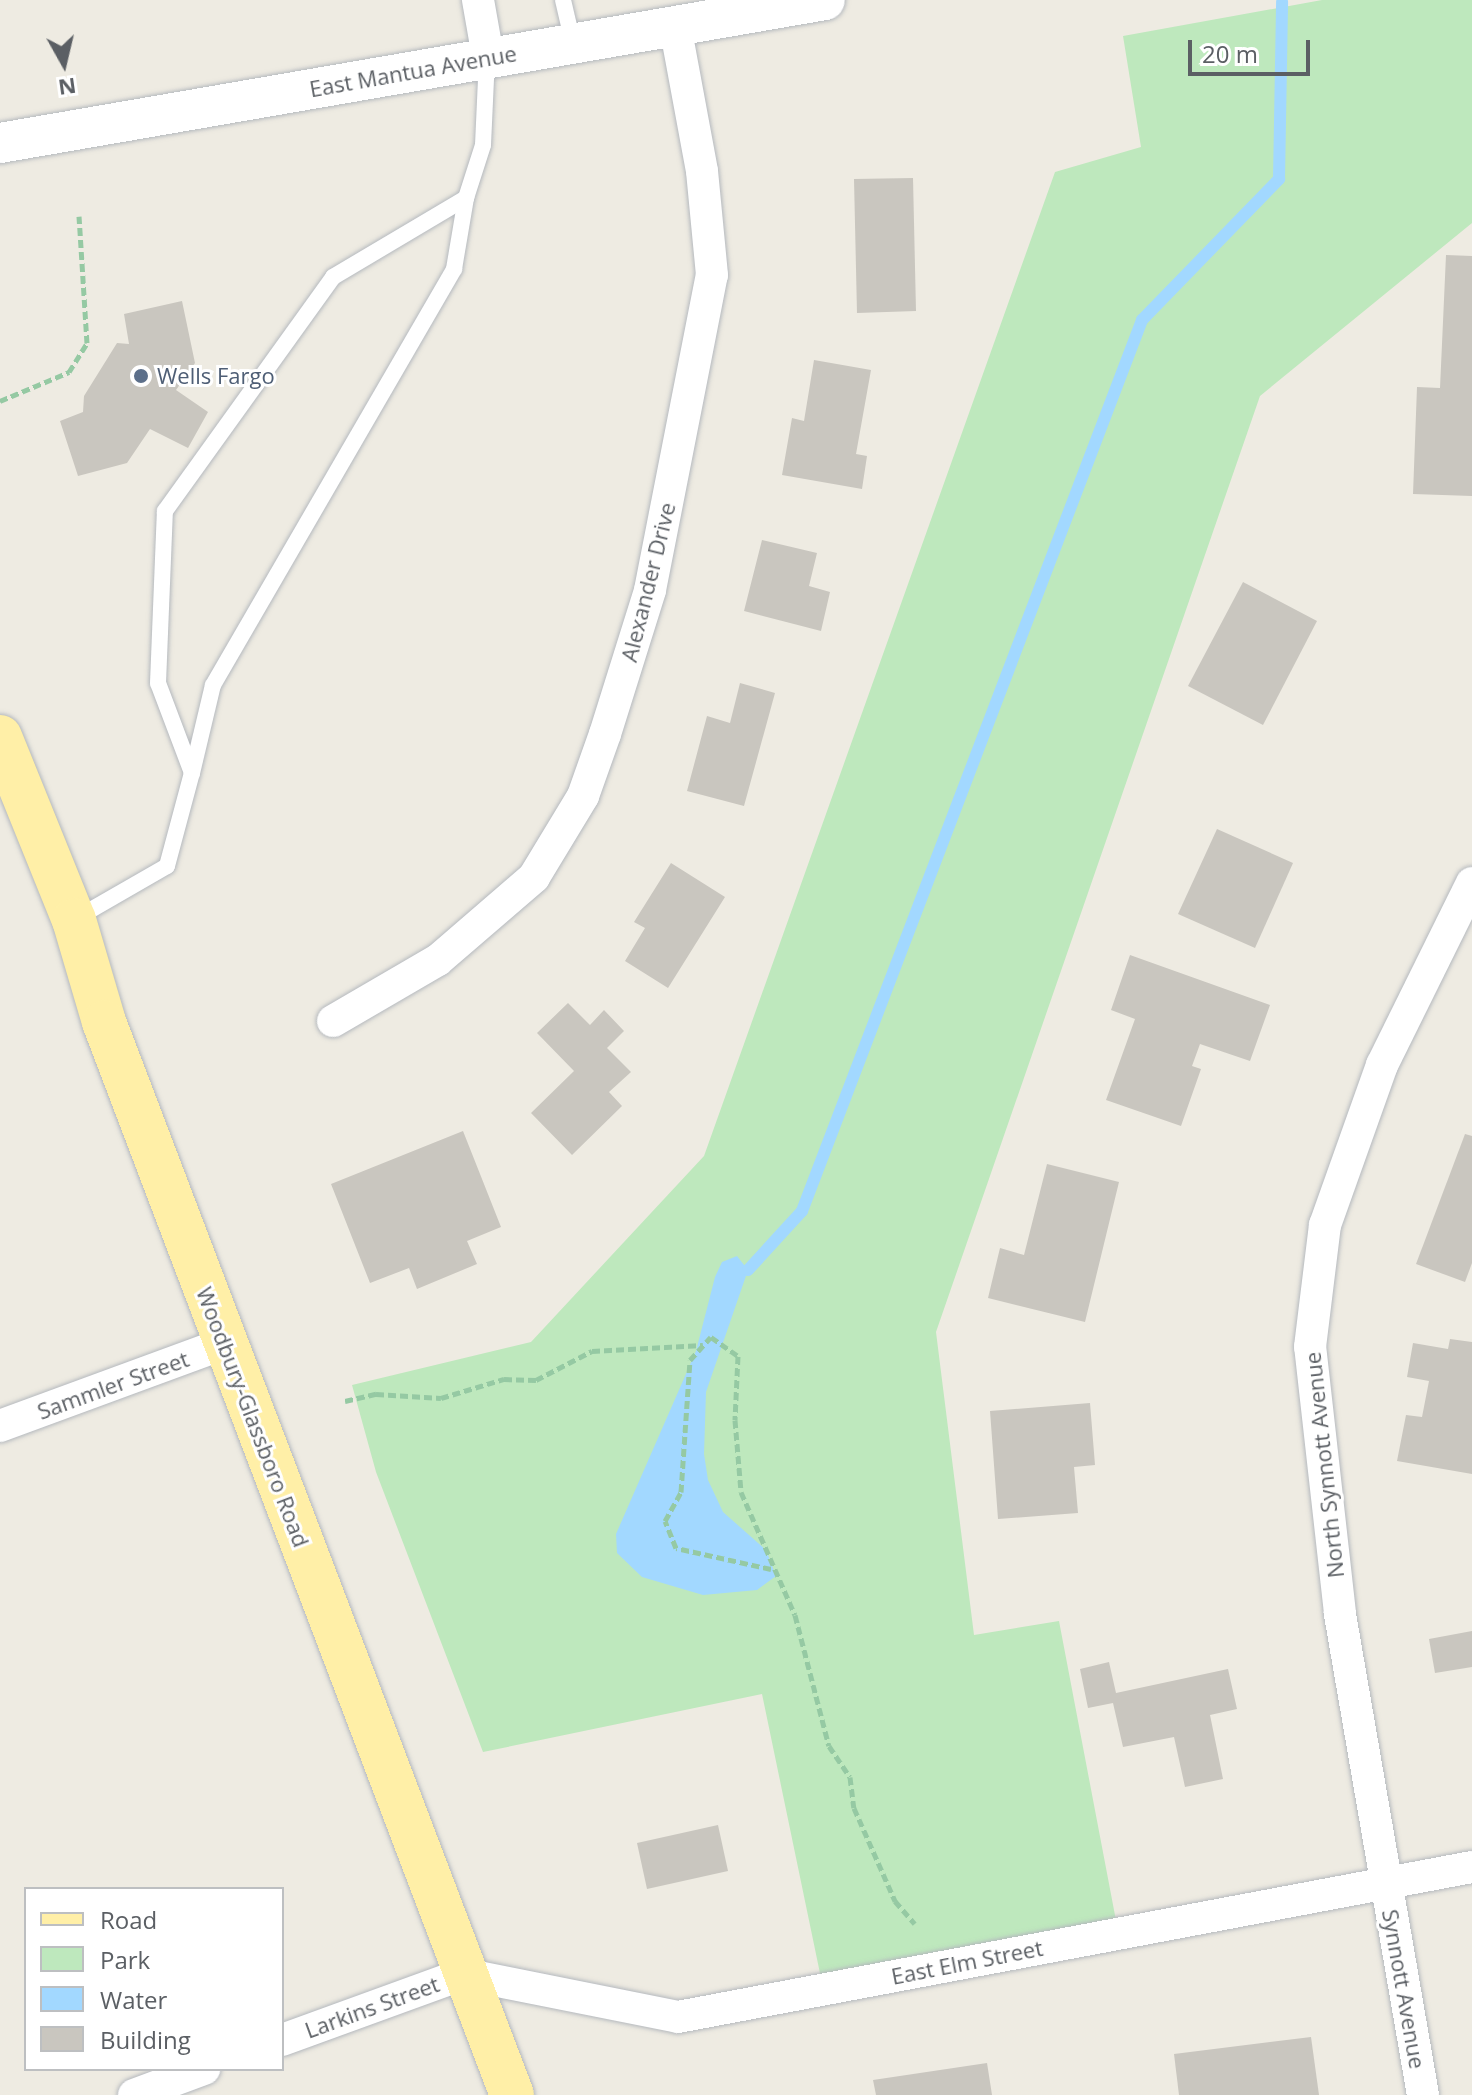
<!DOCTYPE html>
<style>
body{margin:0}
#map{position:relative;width:1472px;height:2095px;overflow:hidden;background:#eeebe2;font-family:"Open Sans",sans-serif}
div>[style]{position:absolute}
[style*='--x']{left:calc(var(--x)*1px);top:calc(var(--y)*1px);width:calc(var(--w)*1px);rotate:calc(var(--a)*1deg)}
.green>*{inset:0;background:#bee8bd}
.water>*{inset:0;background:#a2d8ff}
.stream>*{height:12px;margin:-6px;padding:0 6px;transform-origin:6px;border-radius:6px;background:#a2d8ff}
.building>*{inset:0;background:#c9c6bf}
.path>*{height:5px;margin-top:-2.5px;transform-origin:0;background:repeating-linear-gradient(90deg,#95c9a3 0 8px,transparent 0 12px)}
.roads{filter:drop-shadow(0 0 2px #b5b9be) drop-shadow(0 0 2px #b5b9be)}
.service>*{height:16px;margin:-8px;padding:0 8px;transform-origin:8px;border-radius:8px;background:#fff}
.minor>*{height:32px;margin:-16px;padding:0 16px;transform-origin:16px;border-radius:16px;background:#fff}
.tertiary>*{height:40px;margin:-20px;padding:0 20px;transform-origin:20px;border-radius:20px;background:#fff}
.primary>*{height:44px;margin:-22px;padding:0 22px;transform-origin:22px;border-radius:22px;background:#ffefa7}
.dots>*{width:22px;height:22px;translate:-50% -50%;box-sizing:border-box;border:4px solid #fff;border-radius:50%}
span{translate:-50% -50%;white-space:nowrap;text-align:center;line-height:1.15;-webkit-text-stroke:6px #fff;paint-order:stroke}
.street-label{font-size:22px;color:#5b5f64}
.service-label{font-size:22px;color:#4e5e75}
.left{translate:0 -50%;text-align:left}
.legend{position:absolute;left:24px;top:1887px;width:260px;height:184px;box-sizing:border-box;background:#fff;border:2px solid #bdbfc1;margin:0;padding:10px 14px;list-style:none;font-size:24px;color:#5b5f64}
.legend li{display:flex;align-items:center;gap:16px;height:40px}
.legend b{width:40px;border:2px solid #bdbfc1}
.north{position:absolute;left:24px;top:24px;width:80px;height:80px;-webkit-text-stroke:6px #fff;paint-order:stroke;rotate:172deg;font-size:22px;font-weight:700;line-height:32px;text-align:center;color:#5b5f64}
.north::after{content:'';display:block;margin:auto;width:28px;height:36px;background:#5b5f64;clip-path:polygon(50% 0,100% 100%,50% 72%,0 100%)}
.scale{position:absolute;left:1188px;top:40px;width:122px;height:36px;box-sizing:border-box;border:4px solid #5b5f64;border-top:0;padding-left:10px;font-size:24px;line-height:28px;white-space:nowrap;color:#5b5f64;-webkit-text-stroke:6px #fff;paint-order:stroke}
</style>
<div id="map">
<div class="green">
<i style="clip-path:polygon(1322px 0,1472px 0,1472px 223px,1260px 396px,936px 1332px,974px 1635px,1059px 1621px,1118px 1931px,822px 1983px,762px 1694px,483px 1752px,376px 1472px,352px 1385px,531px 1342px,704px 1156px,1055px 172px,1141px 147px,1123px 36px)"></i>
</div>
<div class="water">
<i style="clip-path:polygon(737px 1256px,748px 1270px,706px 1392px,704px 1454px,708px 1480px,723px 1512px,766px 1550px,776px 1576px,757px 1590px,703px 1595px,642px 1577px,617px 1553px,616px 1534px,696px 1351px,715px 1277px,722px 1262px)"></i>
</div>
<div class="stream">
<i style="--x:748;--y:1270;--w:80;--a:-47.5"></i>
<i style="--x:802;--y:1211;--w:954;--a:-69.11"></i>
<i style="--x:1142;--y:320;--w:197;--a:-45.8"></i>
<i style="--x:1279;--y:179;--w:177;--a:-89"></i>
</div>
<div class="building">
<i style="clip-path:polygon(913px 178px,916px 311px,857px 313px,854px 179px)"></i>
<i style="clip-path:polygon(1446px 255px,1472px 256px,1472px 496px,1413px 494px,1417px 387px,1440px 388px)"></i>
<i style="clip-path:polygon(182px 301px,195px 363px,176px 390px,208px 412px,188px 448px,150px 429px,127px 463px,78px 476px,60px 421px,83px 412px,84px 396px,117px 343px,129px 344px,124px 314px)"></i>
<i style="clip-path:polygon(814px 360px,871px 370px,856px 454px,867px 456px,862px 489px,782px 475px,792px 418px,804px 421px)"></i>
<i style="clip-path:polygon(762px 540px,817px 553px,809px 586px,830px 592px,821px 631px,744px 611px)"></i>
<i style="clip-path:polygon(1243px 582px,1317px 621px,1263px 725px,1188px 686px)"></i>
<i style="clip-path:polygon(740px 683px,775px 693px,744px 806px,687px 791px,707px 716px,730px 723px)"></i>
<i style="clip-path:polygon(1217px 829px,1293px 863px,1255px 948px,1178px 914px)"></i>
<i style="clip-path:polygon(671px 863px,725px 897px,668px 988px,625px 961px,645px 928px,634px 922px)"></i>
<i style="clip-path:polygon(1130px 955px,1270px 1005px,1250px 1061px,1200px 1044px,1192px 1066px,1201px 1069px,1181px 1126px,1106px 1100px,1135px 1019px,1111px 1010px)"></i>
<i style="clip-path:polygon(568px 1003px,590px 1025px,604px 1010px,624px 1031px,607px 1048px,631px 1072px,609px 1092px,622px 1106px,572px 1155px,531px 1113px,574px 1071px,537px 1033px)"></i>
<i style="clip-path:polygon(463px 1131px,501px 1227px,467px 1241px,477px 1264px,417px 1289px,409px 1268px,370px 1283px,331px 1184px)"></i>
<i style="clip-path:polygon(1465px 1134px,1472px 1136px,1472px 1263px,1465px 1282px,1416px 1264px)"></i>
<i style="clip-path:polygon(1047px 1164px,1119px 1182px,1085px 1322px,988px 1298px,1000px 1248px,1024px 1255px)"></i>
<i style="clip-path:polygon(1450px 1339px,1472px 1342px,1472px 1474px,1397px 1461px,1406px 1415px,1422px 1417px,1429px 1381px,1407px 1377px,1413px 1343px,1448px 1349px)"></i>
<i style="clip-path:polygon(1090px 1403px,1095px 1465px,1074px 1467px,1078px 1513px,998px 1519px,990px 1411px)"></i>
<i style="clip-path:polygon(1472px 1631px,1472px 1667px,1435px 1673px,1429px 1639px)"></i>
<i style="clip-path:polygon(1109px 1662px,1116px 1693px,1228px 1669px,1237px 1709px,1210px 1715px,1223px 1779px,1185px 1787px,1174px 1737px,1123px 1747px,1113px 1703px,1088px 1708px,1080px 1669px)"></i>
<i style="clip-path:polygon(718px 1825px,728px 1871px,647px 1889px,637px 1843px)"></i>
<i style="clip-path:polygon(1311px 2037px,1319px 2095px,1179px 2095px,1174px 2054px)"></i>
<i style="clip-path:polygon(987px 2063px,992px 2095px,876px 2095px,873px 2080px)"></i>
</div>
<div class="path">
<i style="--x:0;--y:401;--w:75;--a:-22.8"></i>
<i style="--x:69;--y:372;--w:34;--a:-58"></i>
<i style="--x:87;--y:343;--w:127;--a:-93.6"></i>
<i style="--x:345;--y:1401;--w:32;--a:-13"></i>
<i style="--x:376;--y:1394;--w:65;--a:3.5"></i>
<i style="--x:441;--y:1398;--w:66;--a:-16.8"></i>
<i style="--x:504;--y:1379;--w:32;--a:2"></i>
<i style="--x:536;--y:1380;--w:63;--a:-27.4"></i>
<i style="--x:592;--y:1351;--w:111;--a:-3.1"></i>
<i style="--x:771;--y:1569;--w:97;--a:-167.5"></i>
<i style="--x:676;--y:1548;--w:29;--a:-112"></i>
<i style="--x:665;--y:1521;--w:33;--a:-61"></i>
<i style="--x:681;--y:1492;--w:132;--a:-86.1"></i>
<i style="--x:690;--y:1360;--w:31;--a:-48"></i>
<i style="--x:711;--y:1337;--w:33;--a:35"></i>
<i style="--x:738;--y:1356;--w:64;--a:92.7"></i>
<i style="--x:735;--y:1420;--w:72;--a:85.2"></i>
<i style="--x:741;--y:1492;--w:134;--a:66.3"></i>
<i style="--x:795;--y:1615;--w:135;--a:75.5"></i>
<i style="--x:829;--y:1746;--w:37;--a:56"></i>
<i style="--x:850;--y:1777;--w:31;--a:83"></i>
<i style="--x:854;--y:1808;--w:102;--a:66.2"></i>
<i style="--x:895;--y:1901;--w:30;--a:49"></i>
</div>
<div class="roads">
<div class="service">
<i style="--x:563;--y:0;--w:44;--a:76.9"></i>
<i style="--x:192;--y:773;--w:90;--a:-76.6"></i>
<i style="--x:213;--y:685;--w:481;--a:-59.9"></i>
<i style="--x:454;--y:269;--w:72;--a:-80.4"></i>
<i style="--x:75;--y:919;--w:106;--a:-29.9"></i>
<i style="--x:167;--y:866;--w:96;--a:-75"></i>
<i style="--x:192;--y:773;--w:96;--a:-110.7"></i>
<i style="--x:158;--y:683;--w:172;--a:-87.7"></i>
<i style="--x:165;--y:511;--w:288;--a:-54.3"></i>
<i style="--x:333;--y:277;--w:155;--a:-30.7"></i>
<i style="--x:466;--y:198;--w:56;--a:-72.2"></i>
<i style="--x:483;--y:145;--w:87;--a:-87.4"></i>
</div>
<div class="minor">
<i style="--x:478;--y:0;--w:58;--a:80"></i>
<i style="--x:333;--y:1021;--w:121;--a:-30.2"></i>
<i style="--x:438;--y:960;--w:127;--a:-40.8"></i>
<i style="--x:534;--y:877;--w:95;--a:-58.8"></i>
<i style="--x:583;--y:796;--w:66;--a:-70.5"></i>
<i style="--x:605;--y:734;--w:151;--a:-72.6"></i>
<i style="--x:650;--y:590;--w:321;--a:-78.9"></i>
<i style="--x:712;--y:275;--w:104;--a:-95.5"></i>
<i style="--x:702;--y:171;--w:147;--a:-100.5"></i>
<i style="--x:0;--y:1426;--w:241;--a:-20.2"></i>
<i style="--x:282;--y:2040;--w:193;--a:-20"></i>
<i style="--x:463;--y:1974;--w:219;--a:11.3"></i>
<i style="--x:678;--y:2017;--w:808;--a:-10.7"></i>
<i style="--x:134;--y:2095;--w:75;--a:-20.4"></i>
<i style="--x:1423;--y:2095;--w:489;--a:-99.8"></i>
<i style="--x:1340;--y:1613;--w:268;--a:-96.4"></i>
<i style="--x:1310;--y:1347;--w:123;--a:-83"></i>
<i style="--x:1325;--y:1225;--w:170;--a:-70.4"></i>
<i style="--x:1382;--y:1065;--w:203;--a:-63.7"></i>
</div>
<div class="tertiary">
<i style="--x:0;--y:143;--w:837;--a:-9.83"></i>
</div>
<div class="primary">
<i style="--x:0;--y:737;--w:197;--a:68"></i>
<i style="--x:74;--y:920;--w:106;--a:73.6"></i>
<i style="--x:104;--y:1022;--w:1148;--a:69.18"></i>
</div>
</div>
<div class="dots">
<i style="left:141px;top:376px;background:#5c6f8a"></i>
</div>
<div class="street-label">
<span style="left:413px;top:71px;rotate:-10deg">East Mantua Avenue</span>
<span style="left:648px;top:582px;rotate:-76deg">Alexander Drive</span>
<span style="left:113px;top:1385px;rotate:-20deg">Sammler Street</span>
<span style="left:253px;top:1417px;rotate:69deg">Woodbury-Glassboro Road</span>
<span style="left:1324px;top:1465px;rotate:-96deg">North Synnott Avenue</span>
<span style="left:967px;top:1962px;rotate:-11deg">East Elm Street</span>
<span style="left:1404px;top:1989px;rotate:80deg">Synnott Avenue</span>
<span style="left:372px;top:2007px;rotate:-20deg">Larkins Street</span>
</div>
<div class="service-label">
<span class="left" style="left:157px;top:376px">Wells Fargo</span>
</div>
<ul class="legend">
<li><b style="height:10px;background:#ffefa7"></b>Road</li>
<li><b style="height:22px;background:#bee8bd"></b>Park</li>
<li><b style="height:22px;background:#a2d8ff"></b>Water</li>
<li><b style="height:22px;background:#c9c6bf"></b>Building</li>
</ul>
<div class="north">N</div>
<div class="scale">20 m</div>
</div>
